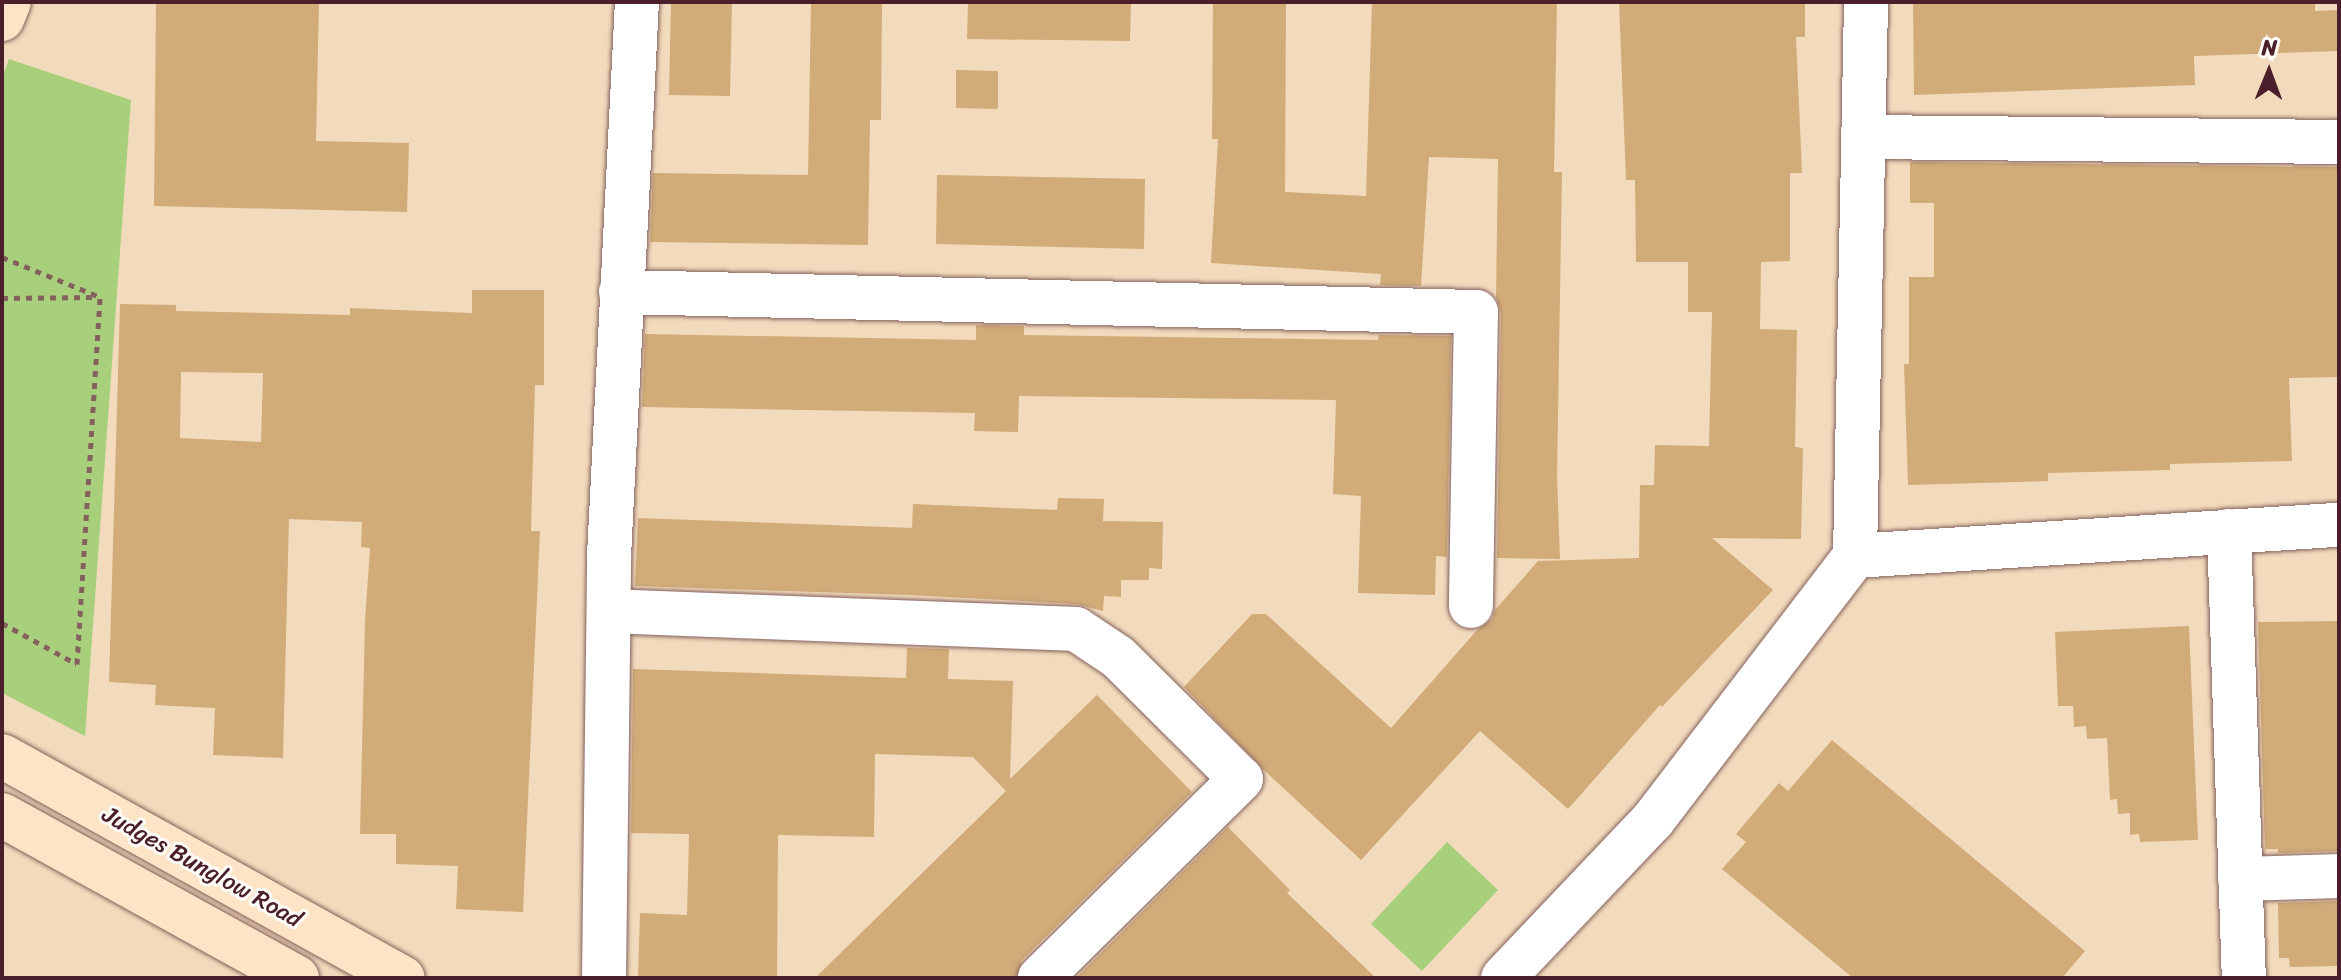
<!DOCTYPE html>
<style>
body{margin:0}
#map{position:relative;width:2341px;height:980px;overflow:hidden;background:#f2dbbc;font-family:Sriracha,sans-serif}
div>[style]{position:absolute}
[style*='--x']{left:calc(var(--x)*1px);top:calc(var(--y)*1px);width:calc(var(--w)*1px);rotate:calc(var(--a)*1deg)}
.green>*{inset:0;background:#a8d07c}
.building>*{inset:0;background:#d1ab78}
.path>*{height:5px;margin-top:-2.5px;transform-origin:0;background:repeating-linear-gradient(90deg,#85615e 0 6px,transparent 0 12px)}
.roads{filter:drop-shadow(0 0 2px #85615e) drop-shadow(0 0 2px #85615e)}
.street>*{height:44px;margin:-22px;padding:0 22px;transform-origin:22px;border-radius:22px;background:#fff}
.secondary>*{height:44px;margin:-22px;padding:0 22px;transform-origin:22px;border-radius:22px;background:#fee4c6}
span{translate:-50% -50%;white-space:nowrap;text-align:center;line-height:1.15;-webkit-text-stroke:6px #fdfcf7;paint-order:stroke}
.street-label{font-size:24px;color:#4a1f2b}
.frame{position:absolute;inset:0;border:4px solid #4a1f2b;pointer-events:none}
.north{position:absolute;left:2229px;top:32px;width:80px;height:80px;-webkit-text-stroke:6px #fdfcf7;paint-order:stroke;rotate:1deg;font-size:22px;font-weight:700;line-height:32px;text-align:center;color:#4a1f2b}
.north::after{content:'';display:block;margin:auto;width:28px;height:36px;background:#4a1f2b;clip-path:polygon(50% 0,100% 100%,50% 72%,0 100%)}
</style>
<div id="map">
<div class="green">
<i style="clip-path:polygon(9px 59px,131px 100px,85px 736px,2px 693px,2px 78px)"></i>
<i style="clip-path:polygon(1447px 842px,1498px 890px,1422px 971px,1371px 924px)"></i>
</div>
<div class="building">
<i style="clip-path:polygon(156px 2px,319px 2px,316px 141px,409px 143px,407px 212px,154px 206px)"></i>
<i style="clip-path:polygon(671px 2px,732px 2px,730px 96px,669px 95px)"></i>
<i style="clip-path:polygon(811px 2px,882px 2px,881px 120px,870px 120px,868px 245px,650px 242px,653px 173px,808px 175px)"></i>
<i style="clip-path:polygon(968px 2px,1131px 2px,1130px 41px,967px 39px)"></i>
<i style="clip-path:polygon(1213px 2px,1286px 2px,1285px 192px,1366px 196px,1372px 2px,1557px 2px,1554px 172px,1562px 172px,1557px 477px,1560px 559px,1497px 558px,1501px 312px,1496px 297px,1498px 159px,1429px 157px,1421px 286px,1380px 285px,1381px 274px,1211px 263px,1218px 139px,1212px 139px)"></i>
<i style="clip-path:polygon(1619px 2px,1805px 2px,1805px 37px,1796px 37px,1802px 173px,1790px 173px,1790px 261px,1761px 262px,1760px 329px,1797px 330px,1795px 447px,1803px 448px,1801px 539px,1712px 538px,1773px 590px,1662px 707px,1660px 705px,1568px 809px,1480px 731px,1361px 860px,1265px 771px,1184px 687px,1252px 614px,1266px 614px,1391px 728px,1478px 629px,1492px 619px,1495px 610px,1538px 561px,1639px 558px,1640px 485px,1654px 485px,1655px 445px,1709px 446px,1712px 312px,1688px 312px,1688px 262px,1636px 262px,1635px 180px,1626px 180px)"></i>
<i style="clip-path:polygon(1913px 2px,2315px 2px,2315px 11px,2339px 10px,2339px 51px,2194px 56px,2195px 85px,1914px 95px)"></i>
<i style="clip-path:polygon(956px 70px,998px 71px,998px 109px,956px 108px)"></i>
<i style="clip-path:polygon(1910px 162px,2339px 167px,2339px 377px,2289px 378px,2292px 461px,2170px 464px,2170px 470px,2048px 473px,2048px 481px,1908px 485px,1904px 364px,1909px 364px,1909px 277px,1934px 277px,1934px 203px,1910px 203px)"></i>
<i style="clip-path:polygon(937px 175px,1145px 179px,1144px 249px,936px 244px)"></i>
<i style="clip-path:polygon(evenodd,472px 290px,544px 290px,544px 385px,535px 385px,531px 531px,540px 531px,523px 912px,456px 909px,458px 866px,396px 864px,396px 834px,360px 834px,365px 622px,370px 548px,361px 547px,362px 522px,289px 519px,283px 758px,213px 755px,215px 708px,155px 705px,156px 685px,109px 682px,120px 304px,176px 305px,176px 311px,350px 315px,350px 308px,472px 313px,472px 290px,181px 372px,263px 373px,261px 442px,180px 438px,181px 372px)"></i>
<i style="clip-path:polygon(976px 325px,1024px 326px,1024px 335px,1378px 340px,1379px 335px,1451px 336px,1447px 557px,1436px 556px,1435px 595px,1358px 593px,1361px 496px,1333px 494px,1336px 400px,1019px 396px,1018px 432px,974px 431px,975px 413px,642px 407px,645px 334px,976px 340px)"></i>
<i style="clip-path:polygon(1058px 498px,1104px 499px,1103px 521px,1163px 522px,1162px 569px,1149px 568px,1149px 580px,1121px 580px,1121px 597px,1104px 596px,1103px 611px,1077px 604px,910px 595px,635px 586px,638px 518px,912px 528px,913px 504px,1057px 510px)"></i>
<i style="clip-path:polygon(2339px 621px,2339px 851px,2278px 853px,2278px 849px,2265px 849px,2258px 622px)"></i>
<i style="clip-path:polygon(2189px 626px,2198px 840px,2140px 842px,2139px 834px,2130px 835px,2130px 813px,2118px 814px,2117px 799px,2110px 800px,2107px 738px,2087px 739px,2086px 726px,2074px 727px,2073px 706px,2058px 706px,2055px 632px)"></i>
<i style="clip-path:polygon(907px 648px,949px 649px,948px 679px,1013px 681px,1010px 779px,1097px 695px,1192px 792px,1022px 960px,1016px 978px,815px 978px,1006px 791px,973px 757px,875px 754px,874px 837px,778px 835px,777px 978px,638px 978px,640px 913px,687px 915px,689px 834px,631px 833px,633px 669px,906px 678px)"></i>
<i style="clip-path:polygon(1832px 740px,2085px 951px,2062px 978px,1853px 978px,1722px 869px,1746px 842px,1736px 834px,1779px 783px,1788px 791px)"></i>
<i style="clip-path:polygon(1228px 827px,1290px 890px,1287px 893px,1376px 978px,1076px 978px)"></i>
<i style="clip-path:polygon(2339px 901px,2339px 966px,2290px 967px,2289px 958px,2279px 958px,2278px 903px)"></i>
</div>
<div class="path">
<i style="--x:2;--y:257;--w:106;--a:22.2"></i>
<i style="--x:2;--y:298;--w:93;--a:-0.6"></i>
<i style="--x:2;--y:623;--w:85;--a:28.7"></i>
<i style="--x:77;--y:664;--w:368;--a:-86.4"></i>
</div>
<div class="roads">
<div class="street">
<i style="--x:1864;--y:137;--w:475;--a:0.6"></i>
<i style="--x:621;--y:292;--w:855;--a:1.34"></i>
<i style="--x:1476;--y:312;--w:294;--a:91"></i>
<i style="--x:2229;--y:531;--w:447;--a:88.1"></i>
<i style="--x:1855;--y:556;--w:554;--a:-88.86"></i>
<i style="--x:609;--y:611;--w:467;--a:2.2"></i>
<i style="--x:1076;--y:629;--w:50;--a:33.7"></i>
<i style="--x:1118;--y:657;--w:173;--a:44.8"></i>
<i style="--x:1241;--y:779;--w:283;--a:135.3"></i>
<i style="--x:2240;--y:879;--w:99;--a:-1.7"></i>
<i style="--x:604;--y:978;--w:422;--a:-89.3"></i>
<i style="--x:609;--y:556;--w:555;--a:-87.11"></i>
<i style="--x:1503;--y:978;--w:218;--a:-46.5"></i>
<i style="--x:1653;--y:820;--w:332;--a:-52.6"></i>
<i style="--x:1855;--y:556;--w:485;--a:-3.7"></i>
</div>
<div class="secondary">
<i style="--x:2;--y:19;--w:18;--a:-68"></i>
<i style="--x:2;--y:756;--w:458;--a:29"></i>
<i style="--x:2;--y:815;--w:337;--a:28.9"></i>
</div>
</div>
<div class="street-label">
<span style="left:202px;top:867px;rotate:29deg">Judges Bunglow Road</span>
</div>
<div class="frame"></div>
<div class="north">N</div>
</div>
